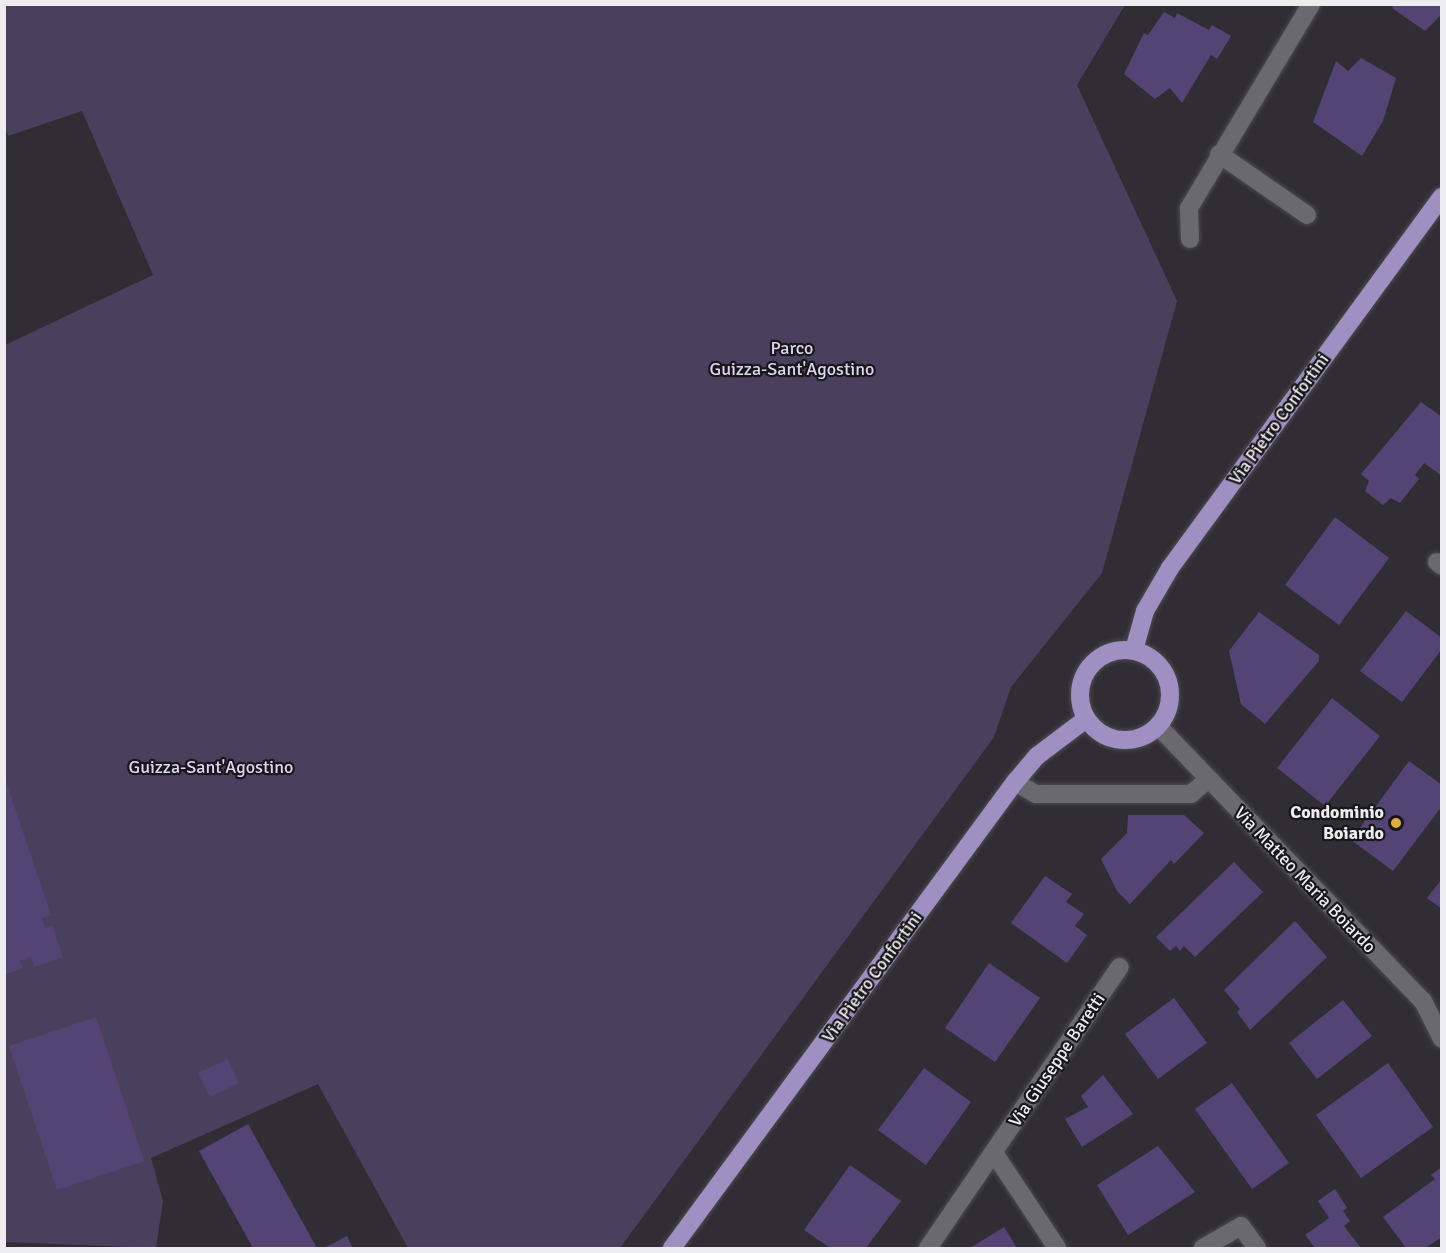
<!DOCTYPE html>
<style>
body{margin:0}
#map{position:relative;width:1446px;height:1253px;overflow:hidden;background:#302e34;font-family:Signika,sans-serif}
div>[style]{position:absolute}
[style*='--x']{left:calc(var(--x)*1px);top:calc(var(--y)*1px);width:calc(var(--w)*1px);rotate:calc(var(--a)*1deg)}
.green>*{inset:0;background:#49405d}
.building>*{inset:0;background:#534475}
.roads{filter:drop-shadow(0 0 2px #4b4a4f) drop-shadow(0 0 2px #4b4a4f)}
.minor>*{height:18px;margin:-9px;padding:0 9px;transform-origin:9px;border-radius:9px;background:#6b6970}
.major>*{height:18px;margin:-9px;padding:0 9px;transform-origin:9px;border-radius:9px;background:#9f8fc2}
.major>.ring{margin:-9px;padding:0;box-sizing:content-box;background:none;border:18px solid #9f8fc2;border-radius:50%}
.dots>*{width:16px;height:16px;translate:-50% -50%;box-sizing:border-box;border:3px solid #171719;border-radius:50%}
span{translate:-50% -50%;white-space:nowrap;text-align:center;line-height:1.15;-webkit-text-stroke:4.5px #171719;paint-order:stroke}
.park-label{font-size:18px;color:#ded6f6}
.street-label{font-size:18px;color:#ededf0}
.poi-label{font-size:18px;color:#ededf0;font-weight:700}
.right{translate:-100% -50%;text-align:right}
.frame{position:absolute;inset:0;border:6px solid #ededf0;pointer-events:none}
</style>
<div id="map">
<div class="green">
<i style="clip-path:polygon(5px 5px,1125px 5px,1077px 85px,1177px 301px,1102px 573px,1011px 687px,994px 737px,620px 1248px,408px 1248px,318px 1084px,151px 1158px,163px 1201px,156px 1248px,5px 1242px,5px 345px,153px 275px,82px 111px,8px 136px,5px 127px)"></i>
</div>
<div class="building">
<i style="clip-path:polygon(1394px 4px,1442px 4px,1442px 14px,1425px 31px,1392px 8px)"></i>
<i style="clip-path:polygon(1164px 12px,1175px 18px,1177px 13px,1209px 30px,1212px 25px,1231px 36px,1217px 59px,1211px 55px,1182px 103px,1170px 88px,1155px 99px,1124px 74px,1144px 33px,1148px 35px)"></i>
<i style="clip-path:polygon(1361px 58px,1396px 78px,1383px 121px,1362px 156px,1313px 122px,1336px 61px,1348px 71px)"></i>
<i style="clip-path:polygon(1421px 402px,1442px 417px,1442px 476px,1424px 463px,1415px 475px,1419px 479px,1400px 503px,1391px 498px,1383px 505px,1365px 491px,1369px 481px,1361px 474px)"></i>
<i style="clip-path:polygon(1335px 517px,1389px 558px,1339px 625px,1285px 585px)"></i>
<i style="clip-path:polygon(1406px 611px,1442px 638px,1442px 649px,1402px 702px,1360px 671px)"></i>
<i style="clip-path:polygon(1259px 612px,1319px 655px,1319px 661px,1265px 724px,1241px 704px,1229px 651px)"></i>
<i style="clip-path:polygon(1332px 698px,1380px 736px,1325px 806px,1277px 768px)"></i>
<i style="clip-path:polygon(1409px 761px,1442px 785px,1442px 806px,1393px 871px,1351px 840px)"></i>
<i style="clip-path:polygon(5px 779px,51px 915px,42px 918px,45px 928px,52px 925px,63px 957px,34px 967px,31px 957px,20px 961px,23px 968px,4px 975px)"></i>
<i style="clip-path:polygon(1128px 815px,1184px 815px,1204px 833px,1174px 864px,1171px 860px,1130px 904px,1117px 891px,1101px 859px,1127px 833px)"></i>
<i style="clip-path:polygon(1234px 862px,1263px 892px,1195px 957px,1184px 946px,1180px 951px,1176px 946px,1170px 951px,1156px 937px)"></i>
<i style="clip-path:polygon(1045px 876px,1072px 894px,1066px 902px,1084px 914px,1075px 926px,1087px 935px,1067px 963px,1011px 923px)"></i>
<i style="clip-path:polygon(1442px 879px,1442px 909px,1427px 898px)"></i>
<i style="clip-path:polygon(1295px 921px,1327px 957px,1250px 1030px,1237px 1012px,1240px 1009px,1224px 990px)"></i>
<i style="clip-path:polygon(989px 963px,1040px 998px,995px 1062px,945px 1028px)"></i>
<i style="clip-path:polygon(1174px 998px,1207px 1043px,1158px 1079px,1125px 1034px)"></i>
<i style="clip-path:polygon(1343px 1000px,1372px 1036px,1317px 1079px,1289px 1043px)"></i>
<i style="clip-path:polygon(96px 1017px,144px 1161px,57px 1190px,9px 1046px)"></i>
<i style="clip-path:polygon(227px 1059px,239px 1083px,210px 1097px,198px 1073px)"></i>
<i style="clip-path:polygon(1388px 1063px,1433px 1127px,1361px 1178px,1316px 1115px)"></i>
<i style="clip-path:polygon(924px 1068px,971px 1102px,926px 1165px,878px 1130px)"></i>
<i style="clip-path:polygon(1103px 1075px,1133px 1114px,1082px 1147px,1065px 1119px,1088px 1107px,1081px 1096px)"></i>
<i style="clip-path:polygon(1232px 1083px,1289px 1163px,1252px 1189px,1195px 1109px)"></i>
<i style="clip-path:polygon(248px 1124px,307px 1230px,317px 1248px,253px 1248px,199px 1151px)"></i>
<i style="clip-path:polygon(1158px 1146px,1195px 1192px,1128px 1235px,1097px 1185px)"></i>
<i style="clip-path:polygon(850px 1165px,901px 1201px,866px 1248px,830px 1248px,804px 1230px)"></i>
<i style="clip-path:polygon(1442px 1167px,1442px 1237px,1425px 1248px,1406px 1248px,1383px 1217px,1435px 1179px,1431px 1175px)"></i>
<i style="clip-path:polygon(1335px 1189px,1347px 1208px,1343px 1211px,1350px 1221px,1344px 1226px,1361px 1248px,1315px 1248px,1305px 1235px,1329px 1218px,1318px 1201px)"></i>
<i style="clip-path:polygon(1004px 1227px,1017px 1248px,970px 1248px)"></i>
<i style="clip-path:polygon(347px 1236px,353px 1248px,324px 1248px,328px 1246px)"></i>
</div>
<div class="roads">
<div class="minor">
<i style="--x:1219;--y:154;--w:107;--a:34.7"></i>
<i style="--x:1190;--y:239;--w:31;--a:-92"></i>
<i style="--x:1189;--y:208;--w:238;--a:-59.1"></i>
<i style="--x:1437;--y:562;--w:6;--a:39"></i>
<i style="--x:1158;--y:726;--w:382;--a:46.1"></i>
<i style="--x:1423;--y:1001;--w:42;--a:63.4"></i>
<i style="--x:1015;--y:782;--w:24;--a:30"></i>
<i style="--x:1036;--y:794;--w:155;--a:0"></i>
<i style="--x:1191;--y:794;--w:23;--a:-41"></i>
<i style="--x:994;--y:1153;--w:114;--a:56.4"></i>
<i style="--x:928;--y:1248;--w:340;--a:-55.7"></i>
<i style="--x:1203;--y:1248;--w:44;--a:-30.1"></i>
<i style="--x:1241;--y:1226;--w:27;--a:54"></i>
</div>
<div class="major">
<i class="ring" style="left:1080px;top:650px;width:72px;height:72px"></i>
<i style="--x:1134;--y:650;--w:41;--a:-74.2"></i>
<i style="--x:1145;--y:611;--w:50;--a:-59.8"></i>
<i style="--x:1170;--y:568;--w:460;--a:-53.8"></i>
<i style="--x:672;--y:1248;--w:579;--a:-53.65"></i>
<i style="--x:1015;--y:782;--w:34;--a:-50"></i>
<i style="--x:1037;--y:756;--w:61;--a:-37.1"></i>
</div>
</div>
<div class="dots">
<i style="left:1396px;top:823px;background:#deb133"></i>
</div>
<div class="park-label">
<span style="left:792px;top:359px">Parco<br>Guizza-Sant'Agostino</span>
<span style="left:211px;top:767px">Guizza-Sant'Agostino</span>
</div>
<div class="street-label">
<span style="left:1279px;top:419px;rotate:-54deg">Via Pietro Confortini</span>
<span style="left:1305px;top:880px;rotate:46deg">Via Matteo Maria Boiardo</span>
<span style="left:872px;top:977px;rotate:-54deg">Via Pietro Confortini</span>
<span style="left:1057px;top:1060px;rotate:-56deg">Via Giuseppe Baretti</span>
</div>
<div class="poi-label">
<span class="right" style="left:1384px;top:823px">Condominio<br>Boiardo</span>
</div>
<div class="frame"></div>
</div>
